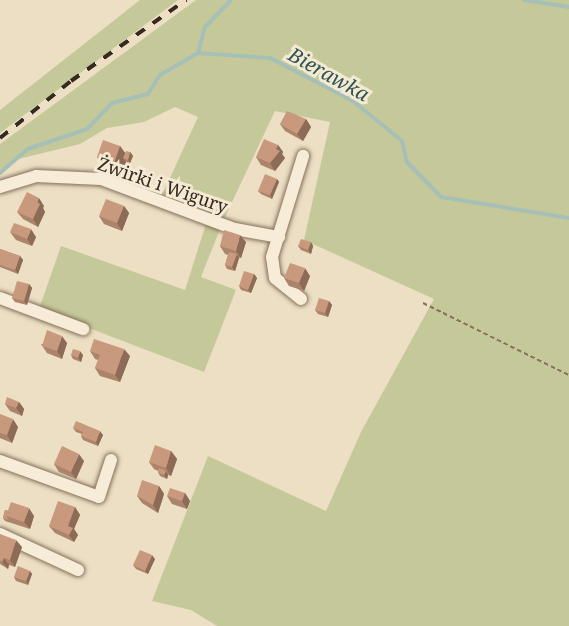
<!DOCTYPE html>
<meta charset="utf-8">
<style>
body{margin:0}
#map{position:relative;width:569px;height:626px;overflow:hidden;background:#ecdfc4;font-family:"Noto Serif",serif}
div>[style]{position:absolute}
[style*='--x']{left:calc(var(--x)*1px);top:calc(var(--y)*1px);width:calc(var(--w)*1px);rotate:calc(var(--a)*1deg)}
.green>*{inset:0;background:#c5c999}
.stream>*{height:4px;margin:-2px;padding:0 2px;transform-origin:2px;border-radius:2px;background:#a6bfb7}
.path>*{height:2px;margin-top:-1px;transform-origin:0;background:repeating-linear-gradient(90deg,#85705b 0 4.5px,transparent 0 7.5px)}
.roads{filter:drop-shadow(0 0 2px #85705b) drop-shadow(0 0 2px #85705b)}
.minor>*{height:12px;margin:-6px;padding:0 6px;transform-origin:6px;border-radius:6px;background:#f7ecd7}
.rail>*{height:4px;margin-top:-2px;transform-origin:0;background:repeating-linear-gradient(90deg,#36291f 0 10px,transparent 0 20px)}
.wall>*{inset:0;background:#ac846b}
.shaded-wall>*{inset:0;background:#8c6b57}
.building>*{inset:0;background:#c8997c}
span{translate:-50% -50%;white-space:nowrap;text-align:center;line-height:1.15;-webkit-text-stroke:6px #f4e9d3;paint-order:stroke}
.street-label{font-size:18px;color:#36291f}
.water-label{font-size:20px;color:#2f5552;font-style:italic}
</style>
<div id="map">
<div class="green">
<i style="clip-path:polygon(140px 0,178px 0,0 133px,0 110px)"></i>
<i style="clip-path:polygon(196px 0,569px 0,569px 626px,217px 626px,191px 610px,152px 601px,208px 456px,326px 511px,361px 432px,434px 299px,304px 240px,330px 122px,275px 111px,224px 219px,163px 193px,198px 117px,175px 107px,144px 122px,107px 128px,80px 144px,14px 160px,0 174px,0 144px)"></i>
<i style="clip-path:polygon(206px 224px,220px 229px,201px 277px,236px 290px,204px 372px,39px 309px,61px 246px,185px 290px)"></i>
</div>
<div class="stream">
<i style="--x:524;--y:0;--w:46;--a:8.8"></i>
<i style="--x:198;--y:53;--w:27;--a:-75"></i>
<i style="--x:205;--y:27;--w:37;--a:-46"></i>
<i style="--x:0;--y:173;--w:37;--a:-41"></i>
<i style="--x:28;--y:149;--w:62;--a:-18.7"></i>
<i style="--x:87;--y:129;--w:36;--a:-46"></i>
<i style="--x:112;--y:103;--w:37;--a:-14"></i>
<i style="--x:148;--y:94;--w:22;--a:-58"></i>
<i style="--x:160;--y:75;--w:44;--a:-30.1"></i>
<i style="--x:198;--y:53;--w:72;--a:4"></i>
<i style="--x:270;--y:58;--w:93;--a:27.4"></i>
<i style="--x:353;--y:101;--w:63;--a:39.2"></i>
<i style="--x:402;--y:141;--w:22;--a:77"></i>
<i style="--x:407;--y:162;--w:49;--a:45.8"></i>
<i style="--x:441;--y:197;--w:130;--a:9.3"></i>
</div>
<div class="path">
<i style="--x:423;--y:303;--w:163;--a:26.3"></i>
</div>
<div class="roads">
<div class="minor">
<i style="--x:0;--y:187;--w:38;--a:-17"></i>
<i style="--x:36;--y:176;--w:65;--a:2.6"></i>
<i style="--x:101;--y:179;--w:143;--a:20.5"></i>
<i style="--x:235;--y:229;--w:45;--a:10.3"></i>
<i style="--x:0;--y:298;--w:89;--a:20.5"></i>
<i style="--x:301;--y:299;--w:33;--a:-141"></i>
<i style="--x:275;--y:278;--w:21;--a:-98"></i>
<i style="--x:272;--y:257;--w:106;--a:-72.9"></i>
<i style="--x:0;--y:461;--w:105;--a:20"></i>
<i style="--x:99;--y:497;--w:39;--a:-72"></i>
<i style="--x:0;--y:534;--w:86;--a:24.8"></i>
</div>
</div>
<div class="rail">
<i style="--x:0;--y:138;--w:91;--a:-38.8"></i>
<i style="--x:71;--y:81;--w:141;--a:-35.2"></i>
</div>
<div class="wall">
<i style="clip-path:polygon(306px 119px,311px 127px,303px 141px,285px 131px,280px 124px)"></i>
<i style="clip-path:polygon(278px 145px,283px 152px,282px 154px,285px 158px,275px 171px,261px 165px,256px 157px)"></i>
<i style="clip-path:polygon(120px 146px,125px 153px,130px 152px,133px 156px,130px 163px,126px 162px,121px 174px,105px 168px,97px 157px)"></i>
<i style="clip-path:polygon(277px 179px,279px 182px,272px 199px,261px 194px,258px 191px)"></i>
<i style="clip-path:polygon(44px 206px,43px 208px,45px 212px,38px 227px,23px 219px,17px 212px)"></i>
<i style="clip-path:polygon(124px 206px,129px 213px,122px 231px,104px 224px,99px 216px)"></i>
<i style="clip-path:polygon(10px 232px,36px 237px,32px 246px,16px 240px)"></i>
<i style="clip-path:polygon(246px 242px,241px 258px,239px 258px,235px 271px,227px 269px,225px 265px,228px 255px,225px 254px,220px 246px)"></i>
<i style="clip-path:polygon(311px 242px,313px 246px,311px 254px,301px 250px,298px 246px)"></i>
<i style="clip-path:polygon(0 249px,20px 256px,23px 260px,18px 274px,0 267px)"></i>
<i style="clip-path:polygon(254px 274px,257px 278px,251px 293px,241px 290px,239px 286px)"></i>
<i style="clip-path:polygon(310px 276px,304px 291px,289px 286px,284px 278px)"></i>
<i style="clip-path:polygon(29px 284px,32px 288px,27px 305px,15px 302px,12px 298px)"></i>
<i style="clip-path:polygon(329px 301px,332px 305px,328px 317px,318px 314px,315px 310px)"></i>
<i style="clip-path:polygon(67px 343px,62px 359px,47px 353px,41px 344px)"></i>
<i style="clip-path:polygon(90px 351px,130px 356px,120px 382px,100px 376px,95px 368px,98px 360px,95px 359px)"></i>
<i style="clip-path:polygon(71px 355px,83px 355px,81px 362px,73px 359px)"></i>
<i style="clip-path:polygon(19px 402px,24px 409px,22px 416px,10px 411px,5px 404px)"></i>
<i style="clip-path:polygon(0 414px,18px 427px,12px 443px,0 438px)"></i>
<i style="clip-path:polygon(73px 428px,103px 435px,98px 446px,83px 440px,81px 436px,82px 434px,76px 432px)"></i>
<i style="clip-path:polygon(171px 451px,177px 459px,171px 476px,168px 475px,167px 479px,160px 476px,158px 472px,158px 471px,154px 469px,149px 462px)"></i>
<i style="clip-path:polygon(84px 461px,76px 479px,59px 472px,54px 464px)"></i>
<i style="clip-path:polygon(159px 486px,164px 494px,158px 513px,142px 503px,137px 496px)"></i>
<i style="clip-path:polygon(185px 493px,190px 501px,187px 509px,172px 504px,167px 496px)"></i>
<i style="clip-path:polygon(75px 507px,80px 515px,74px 529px,78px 535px,74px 542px,55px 533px,49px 526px)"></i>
<i style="clip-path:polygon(5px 510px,34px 516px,30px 529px,5px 521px,3px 518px)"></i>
<i style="clip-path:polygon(0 534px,22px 547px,15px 567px,9px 565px,8px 569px,0 564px)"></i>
<i style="clip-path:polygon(155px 559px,148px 574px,136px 569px,133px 565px)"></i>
<i style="clip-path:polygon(30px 571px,32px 574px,28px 585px,16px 581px,14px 577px)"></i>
</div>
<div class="shaded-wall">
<i style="clip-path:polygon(306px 119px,311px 127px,303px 141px,297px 134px)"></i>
<i style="clip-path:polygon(278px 145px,283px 152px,282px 154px,285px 158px,275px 171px,270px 163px)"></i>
<i style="clip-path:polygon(120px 146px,128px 157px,123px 158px,126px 162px,121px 174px,114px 163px)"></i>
<i style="clip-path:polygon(130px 152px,133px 156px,130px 163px,128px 160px)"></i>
<i style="clip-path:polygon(277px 179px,279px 182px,272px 199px,270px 195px)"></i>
<i style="clip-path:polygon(39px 198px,44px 206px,43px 208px,45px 212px,38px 227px,33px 219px,37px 202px)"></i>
<i style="clip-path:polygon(124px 206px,129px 213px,122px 231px,117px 223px)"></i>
<i style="clip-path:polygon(31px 229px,36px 237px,32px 246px,27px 239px)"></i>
<i style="clip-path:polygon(240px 235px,246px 242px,241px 258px,236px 251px)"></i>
<i style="clip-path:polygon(311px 242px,313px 246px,311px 254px,308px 250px)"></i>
<i style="clip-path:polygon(237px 254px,239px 258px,235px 271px,232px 267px)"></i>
<i style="clip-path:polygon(20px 256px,23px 260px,18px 274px,15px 270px)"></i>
<i style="clip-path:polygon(305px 268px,310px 276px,304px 291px,299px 283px)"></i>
<i style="clip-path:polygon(254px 274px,257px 278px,251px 293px,248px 290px)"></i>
<i style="clip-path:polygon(29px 284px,32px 288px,27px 305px,24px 301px)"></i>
<i style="clip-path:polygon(329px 301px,332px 305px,328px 317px,325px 313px)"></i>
<i style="clip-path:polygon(62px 336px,67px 343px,62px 359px,57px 351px)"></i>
<i style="clip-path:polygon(124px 349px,130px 356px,120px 382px,115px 375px)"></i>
<i style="clip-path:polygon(80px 351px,83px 355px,81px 362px,78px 358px)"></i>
<i style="clip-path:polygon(19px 402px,24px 409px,22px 416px,16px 408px)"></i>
<i style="clip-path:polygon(13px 419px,18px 427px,12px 443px,7px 435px)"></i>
<i style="clip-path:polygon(100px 431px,103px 435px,98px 446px,96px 442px)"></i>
<i style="clip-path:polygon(171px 451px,177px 459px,171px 476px,166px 468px)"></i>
<i style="clip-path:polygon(79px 454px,84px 461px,76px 479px,71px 472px)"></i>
<i style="clip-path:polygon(166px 471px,168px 475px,167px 479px,164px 475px)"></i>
<i style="clip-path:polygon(159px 486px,164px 494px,158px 513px,153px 505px)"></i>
<i style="clip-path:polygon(185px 493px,190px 501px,187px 509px,182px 501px)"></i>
<i style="clip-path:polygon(75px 507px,80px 515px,74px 529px,78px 535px,74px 542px,69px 535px,68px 526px)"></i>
<i style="clip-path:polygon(29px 508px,34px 516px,30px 529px,24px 522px)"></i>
<i style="clip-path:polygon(16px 540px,22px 547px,15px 567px,10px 560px)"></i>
<i style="clip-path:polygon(152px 555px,155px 559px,148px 574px,145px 571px)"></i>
<i style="clip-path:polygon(4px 558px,9px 565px,8px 569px,2px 562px)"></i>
<i style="clip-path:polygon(30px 571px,32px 574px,28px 585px,26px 581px)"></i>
</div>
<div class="building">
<i style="clip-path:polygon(287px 111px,306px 119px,297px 134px,280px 124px)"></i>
<i style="clip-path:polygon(264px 139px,278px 145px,276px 149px,280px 151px,270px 163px,256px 157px)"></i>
<i style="clip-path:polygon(103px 140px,120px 146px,114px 163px,97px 157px)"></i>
<i style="clip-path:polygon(126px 151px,130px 152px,128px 160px,123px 158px)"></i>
<i style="clip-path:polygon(265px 174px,277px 179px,270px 195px,258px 191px)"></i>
<i style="clip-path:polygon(27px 192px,39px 198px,37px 202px,40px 204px,33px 219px,17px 212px)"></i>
<i style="clip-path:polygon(106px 199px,124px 206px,117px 223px,99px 216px)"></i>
<i style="clip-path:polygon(14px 223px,31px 229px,27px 239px,10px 232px)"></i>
<i style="clip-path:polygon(224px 230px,240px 235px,236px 251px,220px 246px)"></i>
<i style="clip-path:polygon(301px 239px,311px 242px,308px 250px,298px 246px)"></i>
<i style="clip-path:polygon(0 249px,20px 256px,15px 270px,0 265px)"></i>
<i style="clip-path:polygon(229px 252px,237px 254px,232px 267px,225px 265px)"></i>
<i style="clip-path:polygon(290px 263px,305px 268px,299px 283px,284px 278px)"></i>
<i style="clip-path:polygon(244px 271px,254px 274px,248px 290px,239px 286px)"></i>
<i style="clip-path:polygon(17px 281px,29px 284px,24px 301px,12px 298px)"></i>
<i style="clip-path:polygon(319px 298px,329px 301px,325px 313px,315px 310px)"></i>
<i style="clip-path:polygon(47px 330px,62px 336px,57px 351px,42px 346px)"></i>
<i style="clip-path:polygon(94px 339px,124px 349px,115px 375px,95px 368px,100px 355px,90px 351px)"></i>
<i style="clip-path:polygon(73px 349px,80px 351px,78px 358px,71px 355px)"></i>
<i style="clip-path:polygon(7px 397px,19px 402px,16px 408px,5px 404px)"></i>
<i style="clip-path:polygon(0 414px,13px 419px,7px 435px,0 433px)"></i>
<i style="clip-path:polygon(76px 421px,100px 431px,96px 442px,81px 436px,83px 432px,73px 428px)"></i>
<i style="clip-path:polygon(155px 445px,171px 451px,166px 468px,149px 462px)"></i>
<i style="clip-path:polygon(62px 446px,79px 454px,71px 472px,54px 464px)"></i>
<i style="clip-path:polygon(159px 468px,166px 471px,164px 475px,158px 472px)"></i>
<i style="clip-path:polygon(142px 480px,159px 486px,153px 505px,137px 496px)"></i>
<i style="clip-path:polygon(170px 488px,185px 493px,182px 501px,167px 496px)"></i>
<i style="clip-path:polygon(58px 501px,75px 507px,68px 526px,73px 528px,69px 535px,49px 526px)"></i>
<i style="clip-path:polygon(11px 502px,29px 508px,24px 522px,6px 516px)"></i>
<i style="clip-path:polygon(5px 510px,8px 511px,6px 516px,9px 520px,3px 518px)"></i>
<i style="clip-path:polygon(0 534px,16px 540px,10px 560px,4px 558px,2px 562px,0 560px)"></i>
<i style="clip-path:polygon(140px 550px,152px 555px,145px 571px,133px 565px)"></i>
<i style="clip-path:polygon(18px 566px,30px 571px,26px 581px,14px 577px)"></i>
</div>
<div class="street-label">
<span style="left:163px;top:185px;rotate:19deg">Żwirki i Wigury</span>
</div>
<div class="water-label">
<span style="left:329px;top:74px;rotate:29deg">Bierawka</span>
</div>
</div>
